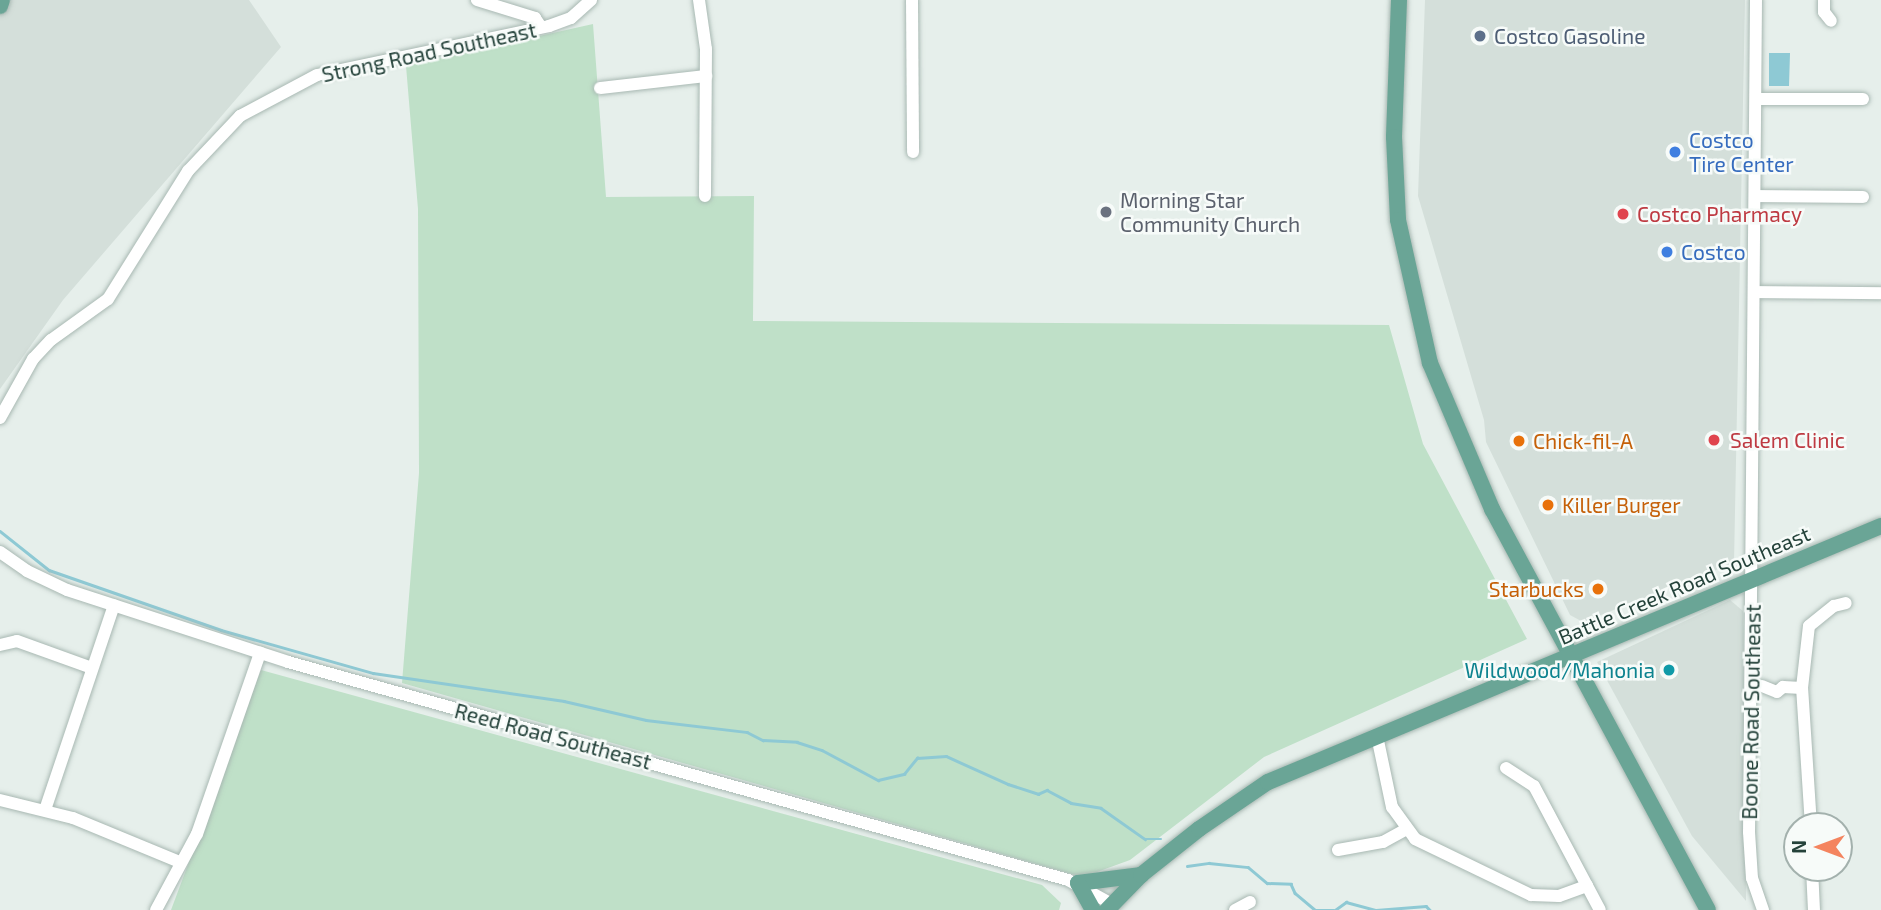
<!DOCTYPE html>
<style>
body{margin:0}
#map{position:relative;width:1881px;height:910px;overflow:hidden;background:#e6efeb;font-family:"Exo 2",sans-serif}
div>[style]{position:absolute}
[style*='--x']{left:calc(var(--x)*1px);top:calc(var(--y)*1px);width:calc(var(--w)*1px);rotate:calc(var(--a)*1deg)}
.built>*{inset:0;background:#d4dfda}
.green>*{inset:0;background:#bfe0c8}
.water>*{inset:0;background:#8ec9d4}
.stream>*{height:2.5px;margin:-1.25px;padding:0 1.25px;transform-origin:1.25px;border-radius:1.25px;background:#8ec9d4}
.roads{filter:drop-shadow(0 0 2px #a8b8b2) drop-shadow(0 0 2px #a8b8b2)}
.minor>*{height:12px;margin:-6px;padding:0 6px;transform-origin:6px;border-radius:6px;background:#fff}
.major>*{height:16px;margin:-8px;padding:0 8px;transform-origin:8px;border-radius:8px;background:#6aa596}
.dots>*{width:19px;height:19px;translate:-50% -50%;box-sizing:border-box;border:4px solid #f7fbf9;border-radius:50%}
span{translate:-50% -50%;white-space:nowrap;text-align:center;line-height:1.15;-webkit-text-stroke:5px #f7fbf9;paint-order:stroke}
.service-label{font-size:21px;color:#4e5e75}
.left{translate:0 -50%;text-align:left}
.street-label{font-size:21px;color:#24423a}
.shop-label{font-size:21px;color:#366cbe}
.worship-label{font-size:21px;color:#5b616d}
.health-label{font-size:21px;color:#be3a42}
.food-label{font-size:21px;color:#c56008}
.right{translate:-100% -50%;text-align:right}
.culture-label{font-size:21px;color:#0d838f}
.north{position:absolute;left:1783px;top:812px;width:70px;height:70px;box-sizing:border-box;background:#f7fbf9;border:2px solid #a3b1ad;border-radius:50%;rotate:270deg;font-size:19px;font-weight:700;line-height:28px;text-align:center;color:#24423a}
.north::after{content:'';display:block;margin:auto;width:24px;height:32px;background:#f4845f;clip-path:polygon(50% 0,100% 100%,50% 72%,0 100%)}
</style>
<div id="map">
<div class="built">
<i style="clip-path:polygon(0 0,249px 0,281px 47px,63px 300px,0 389px)"></i>
<i style="clip-path:polygon(1425px 0,1745px 0,1734px 563px,1583px 622px,1570px 615px,1486px 442px,1484px 420px,1418px 196px)"></i>
<i style="clip-path:polygon(1730px 600px,1743px 611px,1746px 901px,1692px 836px,1597px 662px)"></i>
</div>
<div class="green">
<i style="clip-path:polygon(593px 24px,606px 197px,754px 196px,753px 321px,1389px 325px,1423px 444px,1527px 639px,1264px 757px,1130px 860px,1083px 877px,402px 683px,419px 473px,418px 209px,406px 66px)"></i>
<i style="clip-path:polygon(261px 670px,1042px 885px,1061px 903px,1059px 910px,171px 910px)"></i>
</div>
<div class="water">
<i style="clip-path:polygon(1769px 53px,1790px 53px,1789px 86px,1769px 86px)"></i>
</div>
<div class="stream">
<i style="--x:0;--y:531;--w:63;--a:38.5"></i>
<i style="--x:49;--y:570;--w:182;--a:19.2"></i>
<i style="--x:221;--y:630;--w:158;--a:15.8"></i>
<i style="--x:373;--y:673;--w:193;--a:8.3"></i>
<i style="--x:564;--y:701;--w:84;--a:13"></i>
<i style="--x:646;--y:720;--w:102;--a:6.8"></i>
<i style="--x:747;--y:732;--w:18;--a:27"></i>
<i style="--x:763;--y:740;--w:34;--a:3"></i>
<i style="--x:797;--y:742;--w:26;--a:18"></i>
<i style="--x:822;--y:750;--w:64;--a:28.2"></i>
<i style="--x:878;--y:780;--w:27;--a:-13"></i>
<i style="--x:904;--y:774;--w:21;--a:-51"></i>
<i style="--x:917;--y:758;--w:29;--a:-4"></i>
<i style="--x:946;--y:756;--w:68;--a:24.3"></i>
<i style="--x:1008;--y:784;--w:32;--a:18"></i>
<i style="--x:1038;--y:794;--w:10;--a:-24"></i>
<i style="--x:1047;--y:790;--w:27;--a:28"></i>
<i style="--x:1071;--y:803;--w:30;--a:9"></i>
<i style="--x:1101;--y:808;--w:54;--a:35.2"></i>
<i style="--x:1145;--y:839;--w:16;--a:0"></i>
<i style="--x:1187;--y:866;--w:22;--a:-8"></i>
<i style="--x:1209;--y:863;--w:39;--a:6"></i>
<i style="--x:1248;--y:867;--w:25;--a:40"></i>
<i style="--x:1267;--y:883;--w:24;--a:2"></i>
<i style="--x:1291;--y:884;--w:10;--a:66"></i>
<i style="--x:1295;--y:893;--w:26;--a:40"></i>
<i style="--x:1315;--y:910;--w:19;--a:0"></i>
<i style="--x:1335;--y:910;--w:14;--a:-36"></i>
<i style="--x:1346;--y:902;--w:31;--a:15"></i>
<i style="--x:1376;--y:910;--w:50;--a:-4.6"></i>
<i style="--x:1426;--y:906;--w:6;--a:45"></i>
</div>
<div class="roads">
<div class="minor">
<i style="--x:477;--y:0;--w:61;--a:17.2"></i>
<i style="--x:535;--y:18;--w:11;--a:56"></i>
<i style="--x:699;--y:0;--w:49;--a:81.9"></i>
<i style="--x:706;--y:49;--w:147;--a:90.4"></i>
<i style="--x:912;--y:0;--w:152;--a:89.6"></i>
<i style="--x:1756;--y:0;--w:832;--a:90.48"></i>
<i style="--x:1749;--y:832;--w:46;--a:86.3"></i>
<i style="--x:1752;--y:878;--w:34;--a:71"></i>
<i style="--x:1824;--y:0;--w:12;--a:90"></i>
<i style="--x:1824;--y:12;--w:11;--a:52"></i>
<i style="--x:600;--y:88;--w:107;--a:-6.5"></i>
<i style="--x:1756;--y:99;--w:107;--a:0"></i>
<i style="--x:1755;--y:196;--w:108;--a:0.5"></i>
<i style="--x:1754;--y:292;--w:127;--a:0.5"></i>
<i style="--x:0;--y:418;--w:68;--a:-60.8"></i>
<i style="--x:33;--y:359;--w:26;--a:-47"></i>
<i style="--x:51;--y:340;--w:70;--a:-35.7"></i>
<i style="--x:108;--y:299;--w:151;--a:-58"></i>
<i style="--x:188;--y:171;--w:76;--a:-46.6"></i>
<i style="--x:240;--y:116;--w:87;--a:-28"></i>
<i style="--x:317;--y:75;--w:237;--a:-11.9"></i>
<i style="--x:549;--y:26;--w:23;--a:-20"></i>
<i style="--x:571;--y:18;--w:27;--a:-42"></i>
<i style="--x:0;--y:552;--w:33;--a:35"></i>
<i style="--x:27;--y:571;--w:44;--a:25.4"></i>
<i style="--x:67;--y:590;--w:232;--a:18"></i>
<i style="--x:288;--y:662;--w:810;--a:15.61"></i>
<i style="--x:1068;--y:880;--w:50;--a:28.6"></i>
<i style="--x:0;--y:645;--w:17;--a:-13"></i>
<i style="--x:17;--y:641;--w:80;--a:19.8"></i>
<i style="--x:1762;--y:686;--w:16;--a:22"></i>
<i style="--x:1777;--y:692;--w:8;--a:-40"></i>
<i style="--x:1783;--y:687;--w:19;--a:3"></i>
<i style="--x:1377;--y:736;--w:73;--a:78.1"></i>
<i style="--x:1392;--y:807;--w:39;--a:54"></i>
<i style="--x:1415;--y:839;--w:129;--a:25.8"></i>
<i style="--x:1531;--y:895;--w:28;--a:2"></i>
<i style="--x:1559;--y:896;--w:30;--a:-20"></i>
<i style="--x:1506;--y:768;--w:33;--a:33"></i>
<i style="--x:1534;--y:786;--w:140;--a:62"></i>
<i style="--x:0;--y:800;--w:75;--a:13.9"></i>
<i style="--x:73;--y:818;--w:116;--a:22.4"></i>
<i style="--x:45;--y:810;--w:216;--a:-71.4"></i>
<i style="--x:1811;--y:826;--w:138;--a:-93.7"></i>
<i style="--x:1802;--y:688;--w:62;--a:-83.6"></i>
<i style="--x:1809;--y:626;--w:32;--a:-39"></i>
<i style="--x:1834;--y:606;--w:12;--a:-14"></i>
<i style="--x:1338;--y:850;--w:46;--a:-10.1"></i>
<i style="--x:1383;--y:842;--w:25;--a:-29"></i>
<i style="--x:1812;--y:868;--w:42;--a:87.3"></i>
<i style="--x:156;--y:910;--w:86;--a:-61.7"></i>
<i style="--x:197;--y:834;--w:192;--a:-70.8"></i>
<i style="--x:1235;--y:910;--w:17;--a:-28"></i>
</div>
<div class="major">
<i style="--x:1399;--y:0;--w:137;--a:92.1"></i>
<i style="--x:1394;--y:137;--w:83;--a:87.2"></i>
<i style="--x:1398;--y:220;--w:147;--a:77.4"></i>
<i style="--x:1430;--y:363;--w:159;--a:67"></i>
<i style="--x:1492;--y:509;--w:455;--a:61.7"></i>
<i style="--x:0;--y:6;--w:6;--a:-72"></i>
<i style="--x:1078;--y:883;--w:64;--a:-7.2"></i>
<i style="--x:1078;--y:883;--w:31;--a:61"></i>
<i style="--x:1107;--y:910;--w:49;--a:-45.8"></i>
<i style="--x:1141;--y:875;--w:74;--a:-38.4"></i>
<i style="--x:1199;--y:829;--w:83;--a:-34.3"></i>
<i style="--x:1268;--y:782;--w:664;--a:-22.67"></i>
</div>
</div>
<div class="dots">
<i style="left:1480px;top:36px;background:#5c6f8a"></i>
<i style="left:1675px;top:152px;background:#3f7fe0"></i>
<i style="left:1106px;top:212px;background:#6b7280"></i>
<i style="left:1623px;top:214px;background:#e0444e"></i>
<i style="left:1667px;top:252px;background:#3f7fe0"></i>
<i style="left:1714px;top:440px;background:#e0444e"></i>
<i style="left:1519px;top:441px;background:#e8710a"></i>
<i style="left:1548px;top:505px;background:#e8710a"></i>
<i style="left:1598px;top:589px;background:#e8710a"></i>
<i style="left:1669px;top:670px;background:#0f9aa8"></i>
</div>
<div class="service-label">
<span class="left" style="left:1494px;top:36px">Costco Gasoline</span>
</div>
<div class="street-label">
<span style="left:429px;top:52px;rotate:-12deg">Strong Road Southeast</span>
<span style="left:1684px;top:585px;rotate:-23deg">Battle Creek Road Southeast</span>
<span style="left:1751px;top:712px;rotate:-89deg">Boone Road Southeast</span>
<span style="left:553px;top:736px;rotate:15deg">Reed Road Southeast</span>
</div>
<div class="shop-label">
<span class="left" style="left:1689px;top:152px">Costco<br>Tire Center</span>
<span class="left" style="left:1681px;top:252px">Costco</span>
</div>
<div class="worship-label">
<span class="left" style="left:1120px;top:212px">Morning Star<br>Community Church</span>
</div>
<div class="health-label">
<span class="left" style="left:1637px;top:214px">Costco Pharmacy</span>
<span class="left" style="left:1730px;top:440px">Salem Clinic</span>
</div>
<div class="food-label">
<span class="left" style="left:1533px;top:441px">Chick-fil-A</span>
<span class="left" style="left:1562px;top:505px">Killer Burger</span>
<span class="right" style="left:1584px;top:589px">Starbucks</span>
</div>
<div class="culture-label">
<span class="right" style="left:1655px;top:670px">Wildwood/Mahonia</span>
</div>
<div class="north">N</div>
</div>
